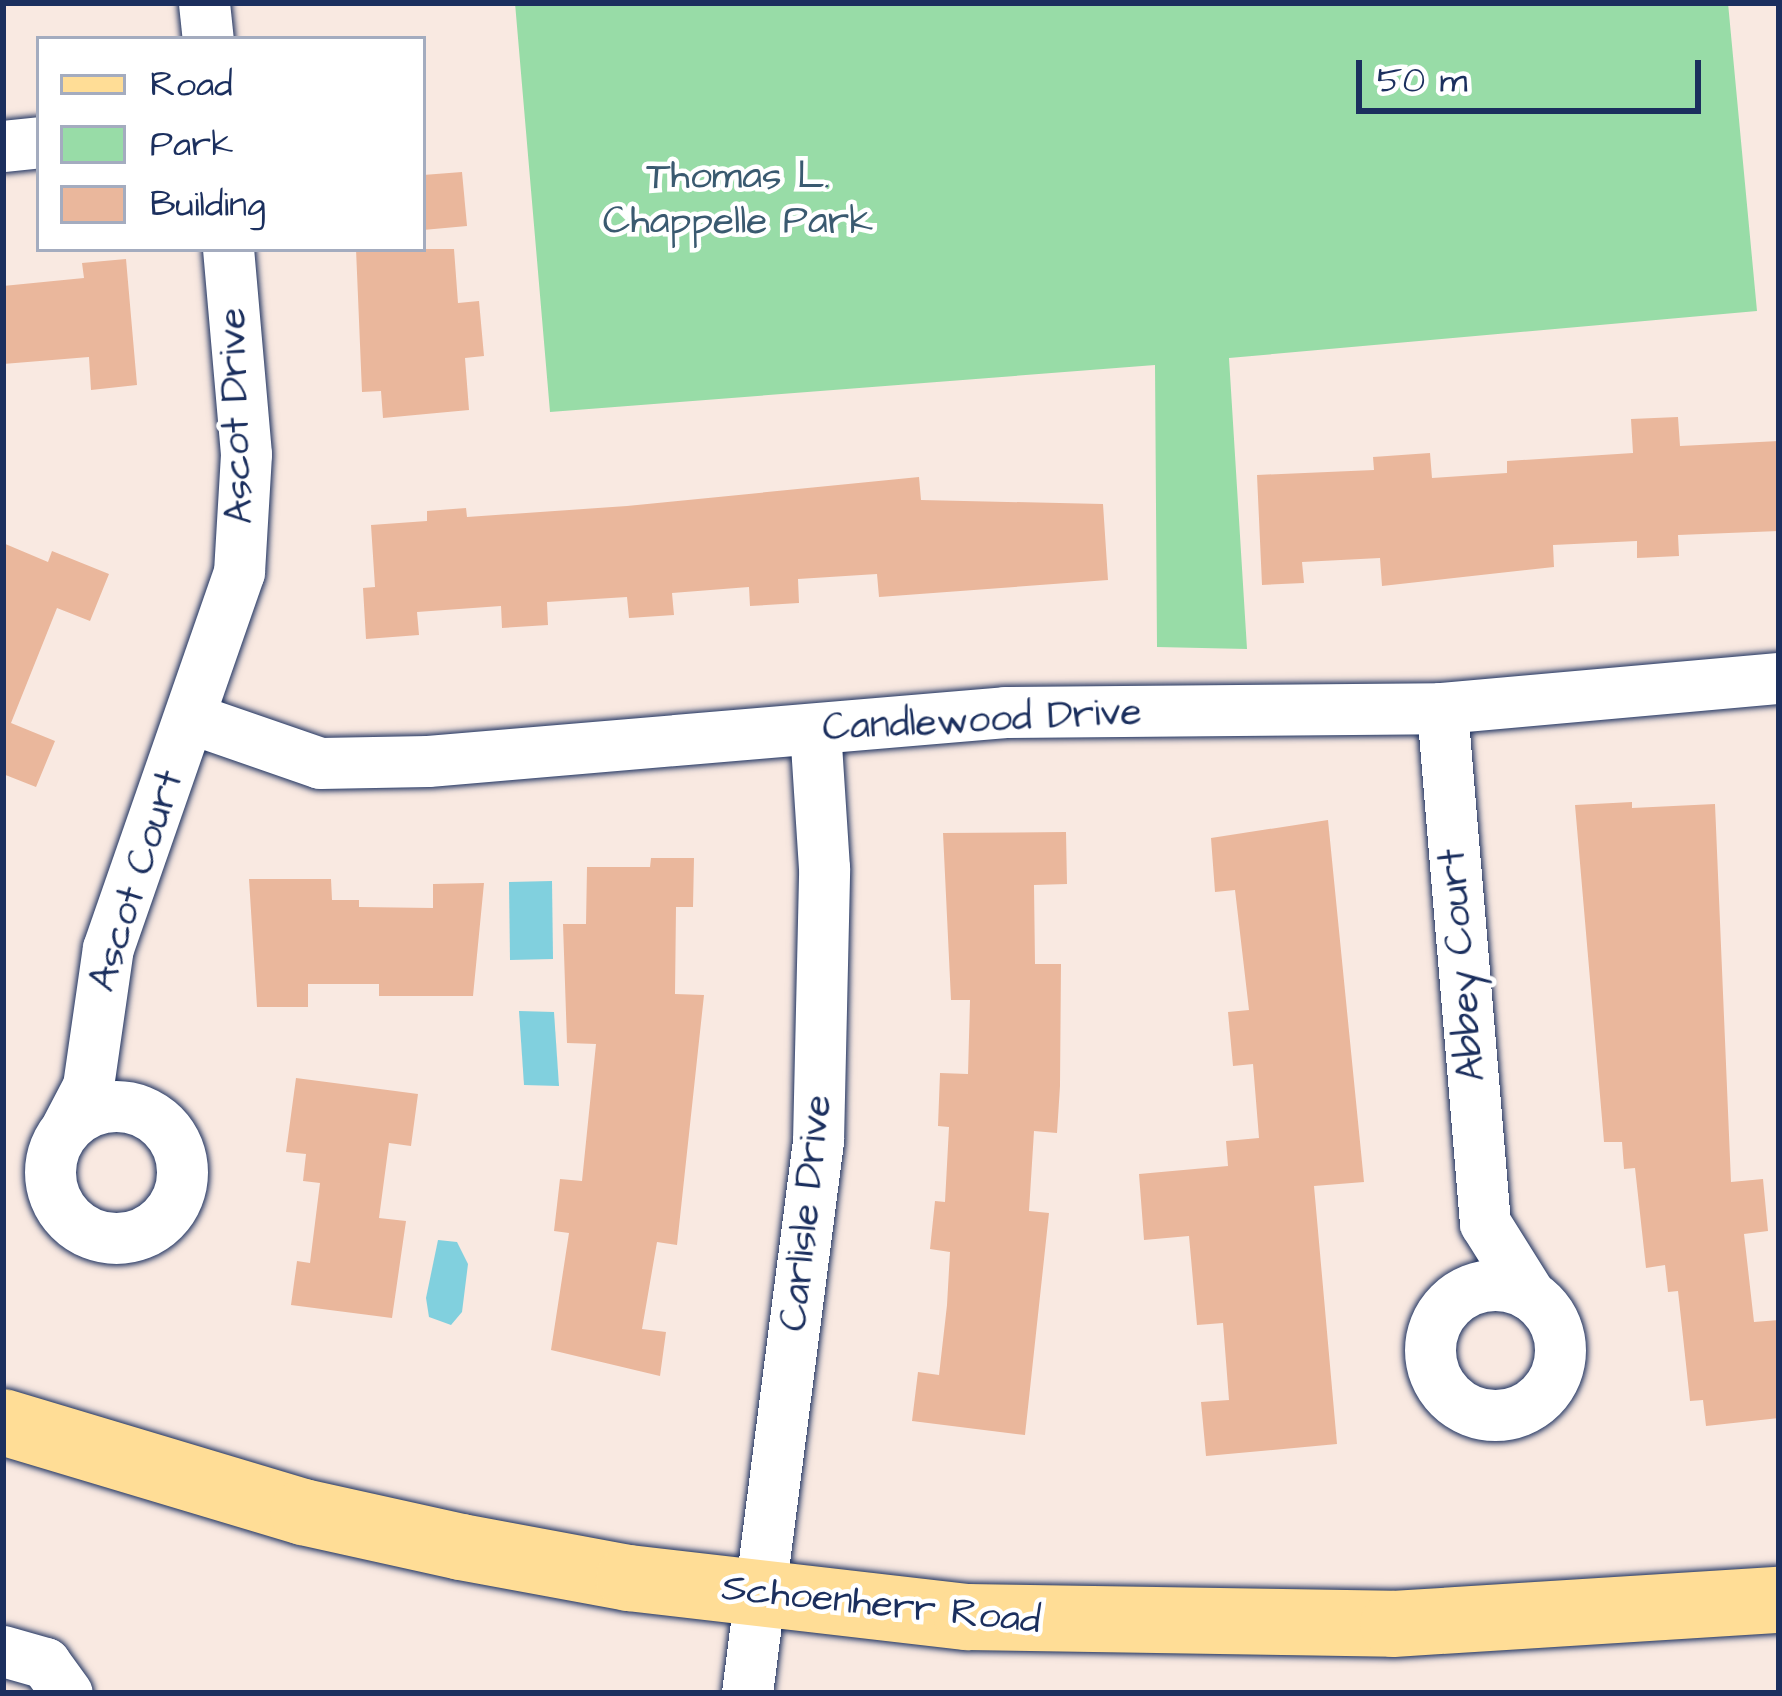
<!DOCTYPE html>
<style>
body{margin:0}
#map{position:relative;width:1782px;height:1696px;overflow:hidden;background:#f9e9e1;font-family:"Architects Daughter",sans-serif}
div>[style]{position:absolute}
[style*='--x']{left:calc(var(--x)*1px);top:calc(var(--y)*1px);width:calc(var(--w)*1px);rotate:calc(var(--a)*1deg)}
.green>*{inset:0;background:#98dca7}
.water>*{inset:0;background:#81d0de}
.building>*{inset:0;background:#eab79c}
.roads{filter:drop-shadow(0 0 3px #1b2f5e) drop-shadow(0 0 3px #1b2f5e)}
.minor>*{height:51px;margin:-25.5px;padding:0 25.5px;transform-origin:25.5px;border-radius:25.5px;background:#fff}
.minor>.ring{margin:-25.5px;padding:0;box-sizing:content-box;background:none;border:51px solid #fff;border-radius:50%}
.major>*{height:66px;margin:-33px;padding:0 33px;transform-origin:33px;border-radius:33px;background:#ffdd96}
span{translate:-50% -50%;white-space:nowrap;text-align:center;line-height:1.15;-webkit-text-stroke:9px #fff;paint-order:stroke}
.park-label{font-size:39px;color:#3a5a70}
.street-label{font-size:39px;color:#1b2f5e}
.frame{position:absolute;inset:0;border:6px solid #1b2f5e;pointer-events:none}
.legend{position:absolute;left:36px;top:36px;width:390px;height:216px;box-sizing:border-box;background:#fff;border:3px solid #a4acbf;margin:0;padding:15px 21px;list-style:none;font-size:36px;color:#1b2f5e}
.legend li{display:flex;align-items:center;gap:24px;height:60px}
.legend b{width:60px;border:3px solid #a4acbf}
.scale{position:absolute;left:1356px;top:60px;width:345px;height:54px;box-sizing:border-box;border:6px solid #1b2f5e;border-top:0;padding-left:15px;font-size:36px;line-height:42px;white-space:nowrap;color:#1b2f5e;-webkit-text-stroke:9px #fff;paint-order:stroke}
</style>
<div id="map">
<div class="green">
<i style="clip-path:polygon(515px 3px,1728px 3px,1757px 311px,1229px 358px,1247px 649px,1157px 647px,1155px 365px,550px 412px)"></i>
</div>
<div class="water">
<i style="clip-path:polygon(552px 881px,553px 959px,510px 960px,509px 882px)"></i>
<i style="clip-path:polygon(519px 1011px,554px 1012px,559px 1086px,524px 1085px)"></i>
<i style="clip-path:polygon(438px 1240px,457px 1242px,468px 1264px,462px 1312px,451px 1325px,429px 1317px,426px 1298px)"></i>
</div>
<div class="building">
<i style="clip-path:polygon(462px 172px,467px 226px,423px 230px,423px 175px)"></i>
<i style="clip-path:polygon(356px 249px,454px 249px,458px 303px,479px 301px,484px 356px,465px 358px,469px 410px,383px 418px,381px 391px,362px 392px)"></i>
<i style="clip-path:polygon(126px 259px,137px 385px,91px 390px,89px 357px,3px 364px,3px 286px,84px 278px,82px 263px)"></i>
<i style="clip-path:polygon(1678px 417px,1680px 446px,1779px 441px,1779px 531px,1678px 535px,1679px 556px,1637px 558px,1637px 541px,1553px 545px,1554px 567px,1382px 586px,1380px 558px,1302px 562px,1304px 583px,1262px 585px,1257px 475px,1374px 470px,1373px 457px,1430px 453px,1432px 478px,1507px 473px,1507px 461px,1633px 453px,1631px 419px)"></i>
<i style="clip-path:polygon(919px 477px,921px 500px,1103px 504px,1108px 580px,879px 597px,877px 574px,798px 579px,799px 603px,750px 606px,749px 587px,672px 593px,674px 615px,629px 618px,627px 597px,547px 602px,548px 625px,502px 628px,501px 606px,417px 612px,419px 635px,366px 639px,363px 588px,375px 587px,371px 525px,427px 521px,427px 511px,466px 508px,467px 517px,627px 506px)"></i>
<i style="clip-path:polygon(3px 543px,48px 562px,52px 551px,109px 574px,90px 621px,57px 608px,11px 723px,55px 741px,36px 787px,3px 774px)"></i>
<i style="clip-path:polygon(1632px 802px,1632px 808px,1715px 804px,1731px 1182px,1763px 1179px,1768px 1231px,1744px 1234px,1754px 1322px,1779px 1320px,1779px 1418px,1706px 1426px,1703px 1400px,1690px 1401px,1678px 1291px,1668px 1292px,1665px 1265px,1646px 1268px,1635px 1168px,1624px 1169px,1622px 1142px,1604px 1142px,1575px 805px)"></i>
<i style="clip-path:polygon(1328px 820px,1364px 1182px,1314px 1186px,1337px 1444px,1206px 1456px,1201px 1402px,1229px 1400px,1223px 1323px,1197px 1325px,1189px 1236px,1144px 1240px,1139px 1174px,1228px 1166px,1226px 1141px,1259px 1138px,1253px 1064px,1233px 1066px,1228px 1012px,1249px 1010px,1235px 890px,1215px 892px,1211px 838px)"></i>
<i style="clip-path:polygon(1066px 832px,1067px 884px,1034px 885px,1035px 964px,1061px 964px,1060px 1086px,1057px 1133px,1034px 1131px,1029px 1211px,1049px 1213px,1025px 1435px,912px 1421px,918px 1372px,939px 1375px,947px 1305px,950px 1252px,930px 1249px,935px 1201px,945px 1202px,949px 1127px,938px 1126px,940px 1073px,968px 1074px,970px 1000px,951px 1000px,943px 833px)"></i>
<i style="clip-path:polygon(651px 858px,694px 858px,693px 907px,676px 907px,675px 994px,704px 995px,677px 1245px,657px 1242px,642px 1329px,666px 1332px,660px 1376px,551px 1350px,569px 1233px,554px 1231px,560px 1179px,582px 1181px,596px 1044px,567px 1043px,563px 924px,586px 924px,587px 867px,650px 867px)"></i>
<i style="clip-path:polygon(249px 879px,331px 879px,332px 900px,359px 900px,359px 907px,433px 908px,433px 884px,484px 883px,473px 996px,379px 996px,379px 984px,308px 984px,308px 1007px,257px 1007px)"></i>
<i style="clip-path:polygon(296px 1078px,418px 1094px,411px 1146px,389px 1143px,379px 1218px,406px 1221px,392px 1318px,291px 1305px,297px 1261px,310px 1263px,320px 1183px,303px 1181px,306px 1154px,286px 1152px)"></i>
</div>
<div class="roads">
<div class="minor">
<i style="--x:204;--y:3;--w:36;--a:84"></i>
<i style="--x:3;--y:146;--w:36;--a:-6"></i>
<i style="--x:1442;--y:708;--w:517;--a:85.23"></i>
<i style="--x:1485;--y:1223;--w:85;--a:58"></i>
<i style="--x:193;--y:719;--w:134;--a:19.1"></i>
<i style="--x:320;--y:763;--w:108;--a:-1.1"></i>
<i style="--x:428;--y:761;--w:579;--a:-4.85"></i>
<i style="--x:1005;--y:712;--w:437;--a:-0.5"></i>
<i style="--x:1442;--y:708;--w:338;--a:-5.1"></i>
<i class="ring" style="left:50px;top:1106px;width:81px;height:81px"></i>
<i style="--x:67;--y:1126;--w:45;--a:-62.3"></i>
<i style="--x:88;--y:1086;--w:139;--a:-81.8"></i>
<i style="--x:108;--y:948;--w:398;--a:-70.8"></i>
<i style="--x:239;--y:572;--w:118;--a:-86.6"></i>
<i style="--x:246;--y:454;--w:206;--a:-95"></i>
<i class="ring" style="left:1430px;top:1285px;width:79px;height:79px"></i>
<i style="--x:3;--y:1651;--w:44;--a:15.9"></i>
<i style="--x:45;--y:1663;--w:37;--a:54"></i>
<i style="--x:747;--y:1693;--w:557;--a:-82.67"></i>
<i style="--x:818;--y:1141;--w:273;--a:-88.7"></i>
<i style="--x:824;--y:868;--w:138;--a:-93.7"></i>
</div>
<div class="major">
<i style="--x:3;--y:1422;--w:313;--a:16.7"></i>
<i style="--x:303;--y:1512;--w:162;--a:12.5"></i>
<i style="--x:461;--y:1547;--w:171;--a:10.5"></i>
<i style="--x:629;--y:1578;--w:340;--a:6.6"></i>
<i style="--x:967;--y:1617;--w:426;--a:0.9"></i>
<i style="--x:1393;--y:1624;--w:387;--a:-3.6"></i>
</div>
</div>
<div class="park-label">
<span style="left:738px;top:200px">Thomas L.<br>Chappelle Park</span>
</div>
<div class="street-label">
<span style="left:237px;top:416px;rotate:-92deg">Ascot Drive</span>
<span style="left:982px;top:721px;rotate:-3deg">Candlewood Drive</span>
<span style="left:137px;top:881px;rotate:-72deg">Ascot Court</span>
<span style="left:1463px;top:965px;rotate:-95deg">Abbey Court</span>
<span style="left:807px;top:1213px;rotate:-84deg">Carlisle Drive</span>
<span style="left:881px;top:1605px;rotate:6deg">Schoenherr Road</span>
</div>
<div class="frame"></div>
<ul class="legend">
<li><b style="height:15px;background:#ffdd96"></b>Road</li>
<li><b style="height:33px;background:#98dca7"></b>Park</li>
<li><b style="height:33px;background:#eab79c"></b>Building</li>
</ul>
<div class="scale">50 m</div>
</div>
